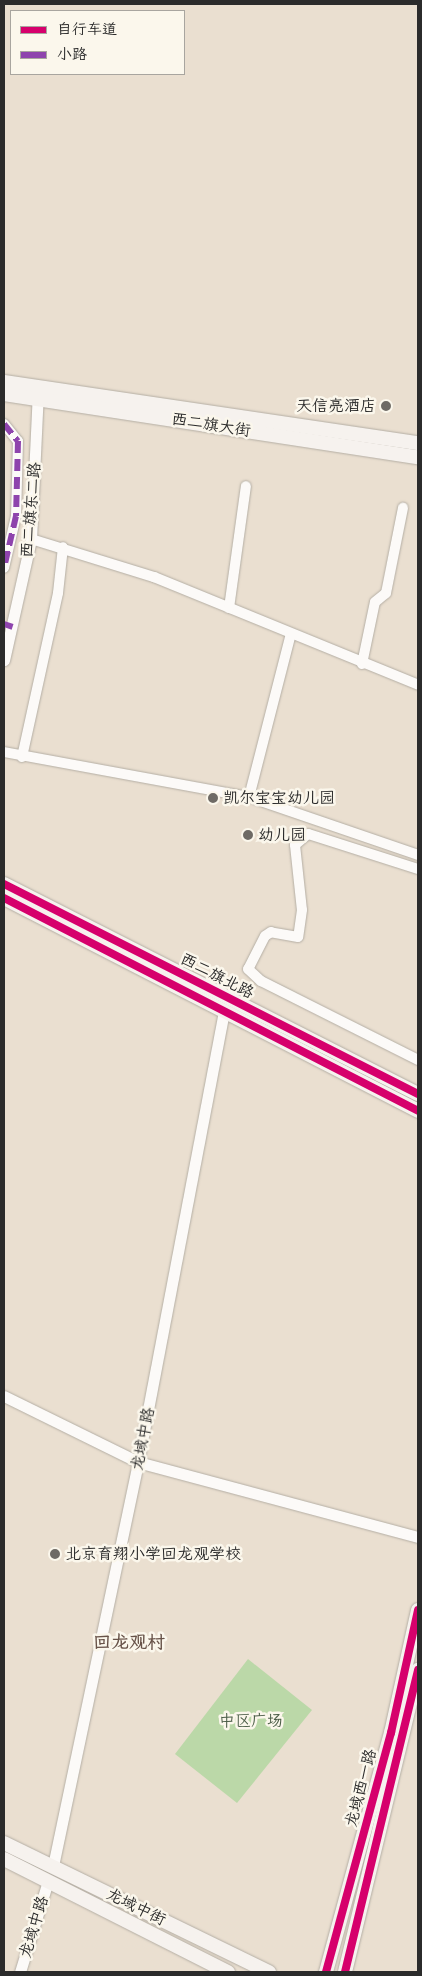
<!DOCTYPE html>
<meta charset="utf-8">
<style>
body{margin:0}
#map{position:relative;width:422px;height:1976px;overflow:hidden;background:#eadfd0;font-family:"Architects Daughter","LXGW WenKai TC",sans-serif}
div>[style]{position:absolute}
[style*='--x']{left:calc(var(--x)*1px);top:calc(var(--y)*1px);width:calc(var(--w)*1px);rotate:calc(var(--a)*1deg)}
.green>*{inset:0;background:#bbd8a8}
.roads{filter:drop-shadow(0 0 1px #b4aea4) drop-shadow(0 0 1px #b4aea4)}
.minor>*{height:10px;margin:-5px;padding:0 5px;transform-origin:5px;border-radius:5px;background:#fcfaf8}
.tertiary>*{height:11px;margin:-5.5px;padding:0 5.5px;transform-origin:5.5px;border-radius:5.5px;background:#fcfaf8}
.secondary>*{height:14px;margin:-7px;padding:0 7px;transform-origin:7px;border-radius:7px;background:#f6f2ee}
.quiet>*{height:6px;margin-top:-3px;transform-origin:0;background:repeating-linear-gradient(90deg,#8e44ad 0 12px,transparent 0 18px)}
.cycleway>*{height:8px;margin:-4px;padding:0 4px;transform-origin:4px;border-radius:4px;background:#d6006c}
.dots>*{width:14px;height:14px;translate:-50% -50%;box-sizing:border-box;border:2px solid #fbf7ec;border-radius:50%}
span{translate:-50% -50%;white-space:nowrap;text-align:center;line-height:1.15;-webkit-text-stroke:5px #fbf7ec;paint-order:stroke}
.poi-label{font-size:16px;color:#2b2b2b}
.right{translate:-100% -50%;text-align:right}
.left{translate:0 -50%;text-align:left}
.street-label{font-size:16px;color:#2b2b2b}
.park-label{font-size:16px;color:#4b5d47}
.neighbourhood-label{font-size:18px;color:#685349;font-weight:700}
.frame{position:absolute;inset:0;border:5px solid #2b2b2b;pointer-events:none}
.legend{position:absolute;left:10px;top:10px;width:175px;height:65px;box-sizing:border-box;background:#fbf7ec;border:1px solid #a8a59f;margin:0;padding:6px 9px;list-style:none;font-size:15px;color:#2b2b2b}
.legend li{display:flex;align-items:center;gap:10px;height:25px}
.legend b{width:25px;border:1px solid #a8a59f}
</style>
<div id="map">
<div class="green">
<i style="clip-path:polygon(248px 1659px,312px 1710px,237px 1803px,175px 1754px)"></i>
</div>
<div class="roads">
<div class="minor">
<i style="--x:4;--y:424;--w:22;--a:51"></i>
<i style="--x:18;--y:441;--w:75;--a:91.5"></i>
<i style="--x:16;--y:516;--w:53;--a:103"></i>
<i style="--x:31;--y:539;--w:129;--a:17.2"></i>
<i style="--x:154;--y:577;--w:285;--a:22.2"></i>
<i style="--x:229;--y:608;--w:123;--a:-82.1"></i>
<i style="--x:362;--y:664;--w:63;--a:-78.2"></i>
<i style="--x:375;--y:602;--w:14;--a:-39"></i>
<i style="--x:386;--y:593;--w:87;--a:-78.7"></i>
<i style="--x:4;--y:752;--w:249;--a:10.4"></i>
<i style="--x:249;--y:797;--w:179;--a:18.9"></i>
<i style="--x:22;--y:757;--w:168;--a:-77.6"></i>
<i style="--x:58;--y:593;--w:46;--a:-83.8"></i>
<i style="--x:249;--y:797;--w:168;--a:-75.6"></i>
<i style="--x:418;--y:869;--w:115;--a:-162.3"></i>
<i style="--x:308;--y:834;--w:17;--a:140"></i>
<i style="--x:295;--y:845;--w:65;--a:83.9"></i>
<i style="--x:302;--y:910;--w:27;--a:98"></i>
<i style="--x:298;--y:937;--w:27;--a:-170"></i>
<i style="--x:271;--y:932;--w:7;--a:146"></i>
<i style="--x:265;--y:936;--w:37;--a:117"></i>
<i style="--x:248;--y:969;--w:18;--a:43"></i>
<i style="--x:261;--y:981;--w:176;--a:26.7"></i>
</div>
<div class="tertiary">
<i style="--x:4;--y:660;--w:124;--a:-77.4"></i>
<i style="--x:31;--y:539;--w:149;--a:-87.3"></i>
<i style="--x:4;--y:1396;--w:149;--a:26.2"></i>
<i style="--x:138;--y:1462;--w:290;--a:15"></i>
<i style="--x:53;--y:1866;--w:413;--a:-78.1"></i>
<i style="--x:138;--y:1462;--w:460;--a:-79.2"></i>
<i style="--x:20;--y:1972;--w:95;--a:-72.9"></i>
</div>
<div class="secondary">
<i style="--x:4;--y:382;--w:418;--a:8.4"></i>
<i style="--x:4;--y:394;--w:419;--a:8.7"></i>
<i style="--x:4;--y:884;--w:464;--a:26.9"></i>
<i style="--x:4;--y:898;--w:466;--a:27.2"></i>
<i style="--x:4;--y:1843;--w:295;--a:26"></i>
<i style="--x:4;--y:1859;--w:251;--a:26.8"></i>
<i style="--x:326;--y:1972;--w:248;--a:-74.8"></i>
<i style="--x:391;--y:1733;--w:126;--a:-77.6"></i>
<i style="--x:345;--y:1972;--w:311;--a:-76.4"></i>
</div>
</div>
<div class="quiet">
<i style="--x:4;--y:424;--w:22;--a:51"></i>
<i style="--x:18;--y:441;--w:75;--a:91.5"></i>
<i style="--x:16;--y:516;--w:53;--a:103"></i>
<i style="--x:4;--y:624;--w:9;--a:18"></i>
</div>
<div class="cycleway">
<i style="--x:4;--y:884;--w:464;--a:26.9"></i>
<i style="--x:4;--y:898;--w:466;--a:27.2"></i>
<i style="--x:326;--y:1972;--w:248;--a:-74.8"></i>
<i style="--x:391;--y:1733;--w:126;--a:-77.6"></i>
<i style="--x:345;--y:1972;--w:311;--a:-76.4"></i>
</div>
<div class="dots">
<i style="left:386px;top:406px;background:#6e6a65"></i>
<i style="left:213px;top:798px;background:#6e6a65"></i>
<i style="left:248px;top:835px;background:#6e6a65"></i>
<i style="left:55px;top:1554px;background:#6e6a65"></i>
</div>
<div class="poi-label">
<span class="right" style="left:376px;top:406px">天信亮酒店</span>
<span class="left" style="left:223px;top:798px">凯尔宝宝幼儿园</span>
<span class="left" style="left:258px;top:835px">幼儿园</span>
<span class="left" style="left:65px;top:1554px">北京育翔小学回龙观学校</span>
</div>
<div class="street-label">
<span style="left:211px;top:425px;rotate:9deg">西二旗大街</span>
<span style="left:31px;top:510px;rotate:-85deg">西二旗东二路</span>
<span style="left:217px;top:976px;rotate:27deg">西二旗北路</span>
<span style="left:143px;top:1439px;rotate:-79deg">龙域中路</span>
<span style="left:361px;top:1788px;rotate:-75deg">龙域西一路</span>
<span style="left:136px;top:1907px;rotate:26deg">龙域中街</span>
<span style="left:34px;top:1927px;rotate:-73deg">龙域中路</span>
</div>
<div class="park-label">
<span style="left:251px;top:1721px">中区广场</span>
</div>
<div class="neighbourhood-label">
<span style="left:129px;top:1643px">回龙观村</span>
</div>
<div class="frame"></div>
<ul class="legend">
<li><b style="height:6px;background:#d6006c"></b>自行车道</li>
<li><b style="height:6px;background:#8e44ad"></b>小路</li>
</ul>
</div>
